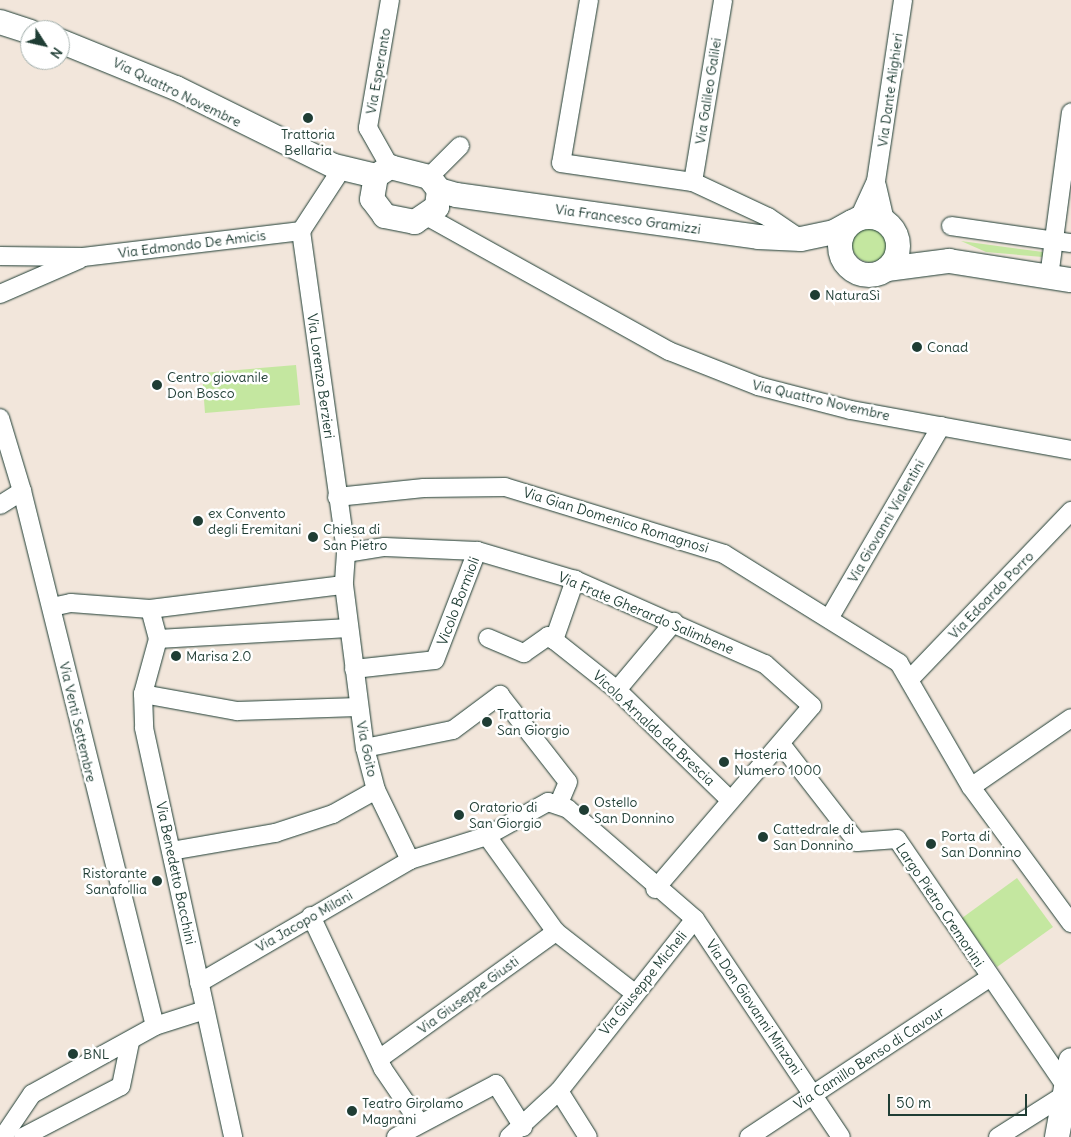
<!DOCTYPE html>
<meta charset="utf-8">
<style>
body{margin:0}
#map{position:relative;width:1071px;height:1137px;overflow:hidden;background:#f2e6db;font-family:Delius,sans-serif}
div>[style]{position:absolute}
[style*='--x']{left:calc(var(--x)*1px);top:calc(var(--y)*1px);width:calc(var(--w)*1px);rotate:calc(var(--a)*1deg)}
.green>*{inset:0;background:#c4e7a0}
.round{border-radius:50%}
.roads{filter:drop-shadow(0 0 1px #1f3d34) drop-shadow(0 0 1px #1f3d34)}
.street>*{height:18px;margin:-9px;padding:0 9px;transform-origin:9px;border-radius:9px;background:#fff}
.secondary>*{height:24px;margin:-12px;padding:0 12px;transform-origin:12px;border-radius:12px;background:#fff}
.secondary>.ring{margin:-12px;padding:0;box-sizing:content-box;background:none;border:24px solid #fff;border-radius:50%}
.dots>*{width:14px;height:14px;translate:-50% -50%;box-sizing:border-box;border:2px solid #fff;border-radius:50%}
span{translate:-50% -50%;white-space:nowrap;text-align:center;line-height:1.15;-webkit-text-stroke:5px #fff;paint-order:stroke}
.street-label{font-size:14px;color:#1f3d34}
.poi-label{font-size:14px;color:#1f3d34}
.left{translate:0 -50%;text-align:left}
.right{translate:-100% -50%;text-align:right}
.north{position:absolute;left:20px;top:20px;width:50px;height:50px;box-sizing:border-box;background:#fff;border:1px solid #a5b1ae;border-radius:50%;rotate:125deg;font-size:14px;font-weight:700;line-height:20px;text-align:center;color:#1f3d34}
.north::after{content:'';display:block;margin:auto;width:18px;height:22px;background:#1f3d34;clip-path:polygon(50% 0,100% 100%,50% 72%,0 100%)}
.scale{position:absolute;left:888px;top:1094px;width:139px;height:22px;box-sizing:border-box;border:2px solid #1f3d34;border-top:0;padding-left:6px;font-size:15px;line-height:18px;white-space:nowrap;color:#1f3d34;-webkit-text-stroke:4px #fff;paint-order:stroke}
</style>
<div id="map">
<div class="green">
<i class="round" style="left:852px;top:226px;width:36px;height:36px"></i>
<i style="clip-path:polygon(961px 241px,1043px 252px,1043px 257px,986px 252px)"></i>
<i style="clip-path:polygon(296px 365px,300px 405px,205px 413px,202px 373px)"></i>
<i style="clip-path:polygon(1017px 878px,1053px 927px,997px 967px,962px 918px)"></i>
</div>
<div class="roads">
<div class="street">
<i style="--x:390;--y:0;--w:130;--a:99.8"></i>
<i style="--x:368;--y:128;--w:45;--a:60.6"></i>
<i style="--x:589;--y:0;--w:165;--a:99.7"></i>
<i style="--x:561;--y:163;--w:133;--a:8.2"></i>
<i style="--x:693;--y:182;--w:83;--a:25"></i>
<i style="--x:768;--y:217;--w:40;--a:34"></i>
<i style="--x:337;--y:176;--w:66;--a:123.2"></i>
<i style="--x:301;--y:231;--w:325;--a:82"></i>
<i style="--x:346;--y:553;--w:32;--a:94"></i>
<i style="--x:344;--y:585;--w:164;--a:82.7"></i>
<i style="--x:365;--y:748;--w:43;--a:75.3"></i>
<i style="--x:376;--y:790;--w:78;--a:64.1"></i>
<i style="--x:429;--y:177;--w:44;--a:-45"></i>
<i style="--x:693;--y:182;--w:184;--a:-80.6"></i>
<i style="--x:877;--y:186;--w:36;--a:77"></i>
<i style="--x:428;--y:217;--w:276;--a:29.1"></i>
<i style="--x:669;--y:351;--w:96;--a:21.5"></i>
<i style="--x:758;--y:386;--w:96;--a:14.5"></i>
<i style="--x:851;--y:410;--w:224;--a:10.3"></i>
<i style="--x:859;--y:218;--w:41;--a:-65.3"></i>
<i style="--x:876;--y:181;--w:183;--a:-81.5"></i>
<i style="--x:951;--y:226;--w:121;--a:8.1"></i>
<i style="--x:0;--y:256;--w:83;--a:0.7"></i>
<i style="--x:83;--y:257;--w:220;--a:-6.8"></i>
<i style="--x:1049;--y:277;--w:166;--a:-82.4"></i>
<i style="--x:0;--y:294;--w:87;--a:-23.6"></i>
<i style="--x:0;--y:418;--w:76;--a:73.2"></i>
<i style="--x:22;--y:491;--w:551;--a:76.04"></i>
<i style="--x:337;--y:497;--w:87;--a:-5.9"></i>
<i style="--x:424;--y:488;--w:81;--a:-0.7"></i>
<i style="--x:505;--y:487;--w:229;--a:17"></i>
<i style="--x:724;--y:554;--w:206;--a:31.9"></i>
<i style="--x:899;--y:663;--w:143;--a:59.9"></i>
<i style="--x:971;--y:787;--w:169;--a:53.7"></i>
<i style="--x:0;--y:505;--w:26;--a:-32"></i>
<i style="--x:346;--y:553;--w:39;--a:-9"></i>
<i style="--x:385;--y:547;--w:92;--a:2.5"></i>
<i style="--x:477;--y:551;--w:102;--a:16.5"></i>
<i style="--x:575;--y:580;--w:208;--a:23.9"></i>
<i style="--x:765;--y:664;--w:63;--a:41.8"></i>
<i style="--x:812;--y:706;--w:241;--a:130.6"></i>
<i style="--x:52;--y:607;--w:19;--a:-12"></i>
<i style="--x:71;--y:603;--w:79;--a:4.3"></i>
<i style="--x:150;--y:609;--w:195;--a:-7.1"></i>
<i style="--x:150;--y:609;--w:31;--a:75"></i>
<i style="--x:158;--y:639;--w:57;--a:105.3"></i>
<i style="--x:143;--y:694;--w:34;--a:88"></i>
<i style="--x:144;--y:728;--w:419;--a:77.7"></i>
<i style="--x:830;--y:617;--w:221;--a:-59.8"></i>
<i style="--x:488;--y:638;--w:39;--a:23"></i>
<i style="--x:524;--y:653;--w:29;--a:-35"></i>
<i style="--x:548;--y:636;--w:7;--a:34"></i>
<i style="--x:554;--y:640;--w:80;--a:38.4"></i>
<i style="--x:617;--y:690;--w:156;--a:44.2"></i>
<i style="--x:158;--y:639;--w:191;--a:-3.3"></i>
<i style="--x:554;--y:640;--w:64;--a:-70.7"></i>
<i style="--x:354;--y:669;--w:81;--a:-6.3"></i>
<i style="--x:435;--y:660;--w:117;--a:-68.9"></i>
<i style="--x:910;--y:679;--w:233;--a:-46.2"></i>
<i style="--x:617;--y:690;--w:89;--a:-50"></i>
<i style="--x:143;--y:694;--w:96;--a:10.3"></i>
<i style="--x:237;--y:711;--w:121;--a:-1.9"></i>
<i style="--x:781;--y:744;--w:124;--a:52.2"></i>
<i style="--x:857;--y:842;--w:40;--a:-4.3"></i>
<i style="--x:897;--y:839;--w:298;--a:55.7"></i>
<i style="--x:365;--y:748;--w:90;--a:-11.6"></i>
<i style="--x:453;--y:730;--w:59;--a:-36.7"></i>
<i style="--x:500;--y:695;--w:110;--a:52"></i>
<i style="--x:568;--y:782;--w:25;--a:113"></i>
<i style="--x:971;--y:787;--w:121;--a:-34.6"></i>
<i style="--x:487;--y:836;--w:118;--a:54.3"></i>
<i style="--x:556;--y:932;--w:98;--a:37.9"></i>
<i style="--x:171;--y:851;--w:106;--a:-9.8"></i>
<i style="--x:275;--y:833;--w:61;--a:-18.1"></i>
<i style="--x:333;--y:814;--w:49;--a:-29.2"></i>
<i style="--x:311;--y:916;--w:169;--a:64.8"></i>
<i style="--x:383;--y:1069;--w:64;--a:55.8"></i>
<i style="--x:199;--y:983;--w:244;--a:-30.2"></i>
<i style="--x:410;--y:860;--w:81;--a:-17.3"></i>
<i style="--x:487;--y:836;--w:70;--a:-29.1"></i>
<i style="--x:548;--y:802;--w:21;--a:19"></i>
<i style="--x:568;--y:809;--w:168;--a:40.9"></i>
<i style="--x:695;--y:919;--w:262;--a:56.2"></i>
<i style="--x:379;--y:1059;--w:218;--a:-35.7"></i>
<i style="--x:559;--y:1091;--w:54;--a:57.8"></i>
<i style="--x:3;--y:1137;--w:52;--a:-56"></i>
<i style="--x:32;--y:1094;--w:141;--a:-28.9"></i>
<i style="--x:155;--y:1026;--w:52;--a:-17.7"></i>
<i style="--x:23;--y:1137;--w:110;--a:-27.5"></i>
<i style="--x:121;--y:1086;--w:45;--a:-78.4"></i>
<i style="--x:396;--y:1137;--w:113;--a:-27.9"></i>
<i style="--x:496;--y:1084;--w:51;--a:57.9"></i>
<i style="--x:509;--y:1137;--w:68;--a:-42.6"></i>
<i style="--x:559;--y:1091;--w:219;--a:-51.7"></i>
<i style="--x:749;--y:1137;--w:288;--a:-33.5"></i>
<i style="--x:998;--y:1137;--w:75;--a:-32.4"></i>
</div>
<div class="secondary">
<i style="--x:0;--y:22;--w:32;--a:18"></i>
<i style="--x:60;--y:41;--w:125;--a:22.1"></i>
<i style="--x:176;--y:88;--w:176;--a:26.3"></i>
<i style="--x:334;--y:166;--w:43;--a:13.4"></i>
<i style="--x:439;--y:190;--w:17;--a:97"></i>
<i style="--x:437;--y:207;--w:27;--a:146"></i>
<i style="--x:415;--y:222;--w:31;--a:-169"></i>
<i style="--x:385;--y:216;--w:21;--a:-127"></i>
<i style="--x:372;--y:199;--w:23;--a:-80"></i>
<i style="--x:376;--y:176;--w:17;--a:-33"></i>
<i style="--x:390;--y:167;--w:40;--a:14.4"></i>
<i style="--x:429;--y:177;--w:16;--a:52"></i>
<i style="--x:439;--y:190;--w:18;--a:16"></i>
<i style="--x:456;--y:195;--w:305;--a:7.9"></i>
<i style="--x:758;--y:237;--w:43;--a:2.7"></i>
<i style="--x:801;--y:239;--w:34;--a:-12"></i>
<i style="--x:834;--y:232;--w:21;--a:-29"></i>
<i class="ring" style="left:840px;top:217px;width:34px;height:34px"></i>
<i style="--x:887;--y:269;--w:63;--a:-7.4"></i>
<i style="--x:949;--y:261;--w:123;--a:8.9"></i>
<i style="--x:1057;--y:1137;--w:78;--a:-79.7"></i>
</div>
</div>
<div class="dots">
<i style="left:308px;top:118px;background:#1f3d34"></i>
<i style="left:815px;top:295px;background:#1f3d34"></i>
<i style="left:917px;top:347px;background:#1f3d34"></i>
<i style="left:157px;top:385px;background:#1f3d34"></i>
<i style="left:198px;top:521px;background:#1f3d34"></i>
<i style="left:313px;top:537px;background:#1f3d34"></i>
<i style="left:176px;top:656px;background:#1f3d34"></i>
<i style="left:487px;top:722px;background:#1f3d34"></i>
<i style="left:724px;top:762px;background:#1f3d34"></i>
<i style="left:584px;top:810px;background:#1f3d34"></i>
<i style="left:459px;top:815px;background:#1f3d34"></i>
<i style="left:763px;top:837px;background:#1f3d34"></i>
<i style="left:931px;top:844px;background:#1f3d34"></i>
<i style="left:157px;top:881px;background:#1f3d34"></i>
<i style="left:73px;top:1054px;background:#1f3d34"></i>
<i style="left:352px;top:1111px;background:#1f3d34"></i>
</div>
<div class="street-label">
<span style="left:378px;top:71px;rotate:-80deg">Via Esperanto</span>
<span style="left:890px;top:90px;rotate:-82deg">Via Dante Alighieri</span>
<span style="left:708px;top:91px;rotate:-81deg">Via Galileo Galilei</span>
<span style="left:177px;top:92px;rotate:26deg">Via Quattro Novembre</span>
<span style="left:628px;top:219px;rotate:8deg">Via Francesco Gramizzi</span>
<span style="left:192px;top:244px;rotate:-7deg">Via Edmondo De Amicis</span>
<span style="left:321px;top:376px;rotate:82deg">Via Lorenzo Berzieri</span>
<span style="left:821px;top:400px;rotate:13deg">Via Quattro Novembre</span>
<span style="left:616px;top:520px;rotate:17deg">Via Gian Domenico Romagnosi</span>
<span style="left:886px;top:521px;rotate:-60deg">Via Giovanni Vialentini</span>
<span style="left:991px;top:595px;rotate:-46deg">Via Edoardo Porro</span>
<span style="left:458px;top:601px;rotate:-69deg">Vicolo Bormioli</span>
<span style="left:646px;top:613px;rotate:23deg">Via Frate Gherardo Salimbene</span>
<span style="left:78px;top:722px;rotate:77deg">Via Venti Settembre</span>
<span style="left:654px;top:728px;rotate:43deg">Vicolo Arnaldo da Brescia</span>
<span style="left:367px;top:749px;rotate:78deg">Via Goito</span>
<span style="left:176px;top:873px;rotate:78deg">Via Benedetto Bacchini</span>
<span style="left:940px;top:905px;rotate:56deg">Largo Pietro Cremonini</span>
<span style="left:304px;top:921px;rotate:-30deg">Via Jacopo Milani</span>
<span style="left:643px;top:983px;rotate:-51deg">Via Giuseppe Micheli</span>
<span style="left:468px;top:995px;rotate:-36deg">Via Giuseppe Giusti</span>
<span style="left:754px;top:1007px;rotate:56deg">Via Don Giovanni Minzoni</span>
<span style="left:869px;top:1058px;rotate:-33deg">Via Camillo Benso di Cavour</span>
</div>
<div class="poi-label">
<span style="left:308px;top:142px">Trattoria<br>Bellaria</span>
<span class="left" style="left:825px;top:295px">NaturaSì</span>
<span class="left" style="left:927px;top:347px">Conad</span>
<span class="left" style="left:167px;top:385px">Centro giovanile<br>Don Bosco</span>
<span class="left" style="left:208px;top:521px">ex Convento<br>degli Eremitani</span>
<span class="left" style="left:323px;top:537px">Chiesa di<br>San Pietro</span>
<span class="left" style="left:186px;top:656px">Marisa 2.0</span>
<span class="left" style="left:497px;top:722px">Trattoria<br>San Giorgio</span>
<span class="left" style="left:734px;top:762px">Hosteria<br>Numero 1000</span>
<span class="left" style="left:594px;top:810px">Ostello<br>San Donnino</span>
<span class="left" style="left:469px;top:815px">Oratorio di<br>San Giorgio</span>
<span class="left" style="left:773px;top:837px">Cattedrale di<br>San Donnino</span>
<span class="left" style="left:941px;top:844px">Porta di<br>San Donnino</span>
<span class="right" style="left:147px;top:881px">Ristorante<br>Sanafollia</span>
<span class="left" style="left:83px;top:1054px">BNL</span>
<span class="left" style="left:362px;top:1111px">Teatro Girolamo<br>Magnani</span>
</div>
<div class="north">N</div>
<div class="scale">50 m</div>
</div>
